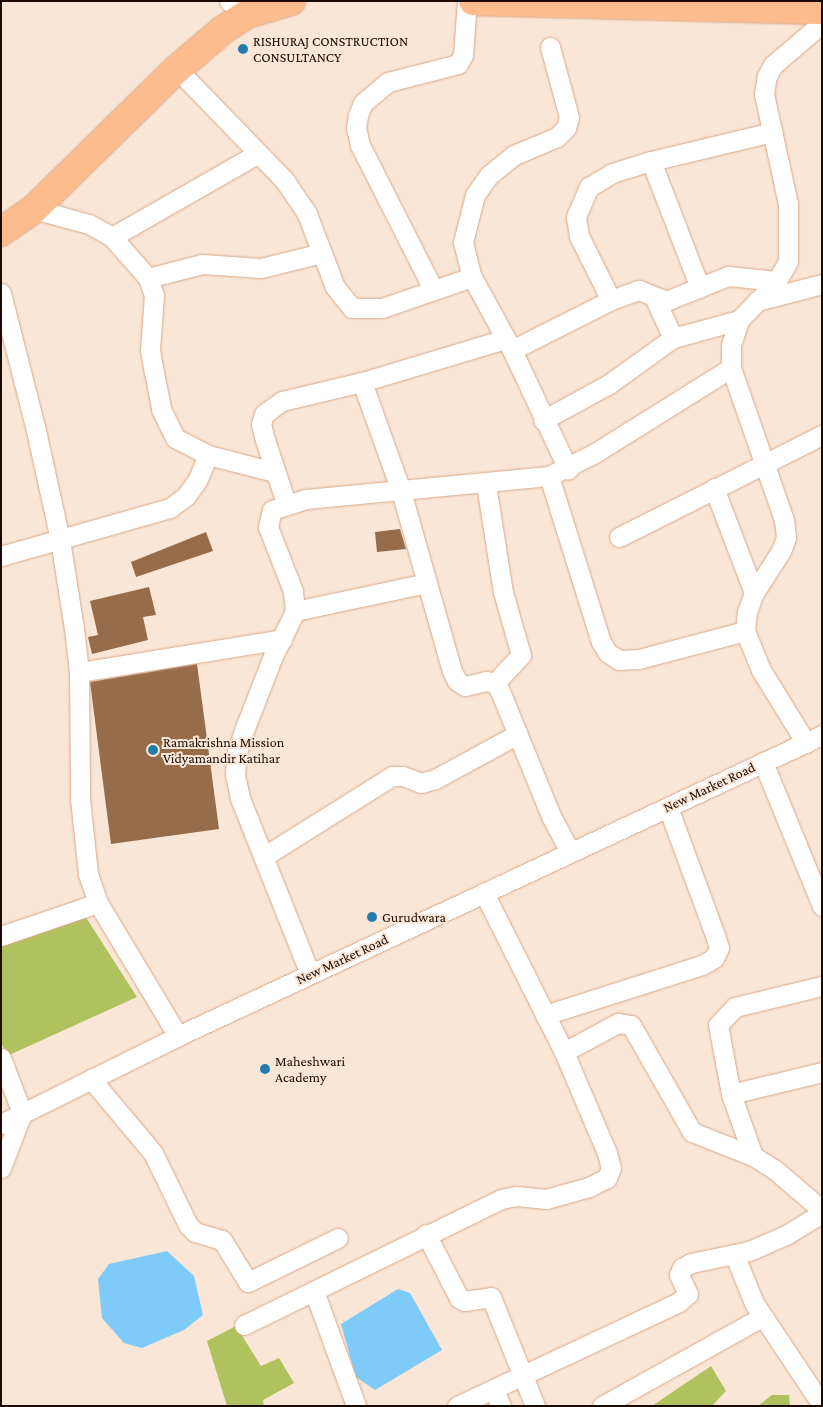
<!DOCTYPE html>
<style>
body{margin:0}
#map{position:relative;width:823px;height:1407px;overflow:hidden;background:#fae6d7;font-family:"Crimson Pro",serif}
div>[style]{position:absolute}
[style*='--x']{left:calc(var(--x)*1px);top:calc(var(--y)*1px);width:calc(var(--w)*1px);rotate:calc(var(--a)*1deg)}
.green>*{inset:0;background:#b0c25e}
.water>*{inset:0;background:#7ecaf9}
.building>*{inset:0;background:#976c4b}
.roads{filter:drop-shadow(0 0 1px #d8a886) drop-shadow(0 0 1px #d8a886)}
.minor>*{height:19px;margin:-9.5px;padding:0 9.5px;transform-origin:9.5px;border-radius:9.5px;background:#fff}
.highway>*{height:28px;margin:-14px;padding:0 14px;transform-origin:14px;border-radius:14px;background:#fcbc8d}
.dots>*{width:14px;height:14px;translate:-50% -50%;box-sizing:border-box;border:2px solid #fae6d7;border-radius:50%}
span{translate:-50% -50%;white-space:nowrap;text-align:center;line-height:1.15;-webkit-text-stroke:4px #fae6d7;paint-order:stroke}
.poi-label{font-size:14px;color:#1a0a01}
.left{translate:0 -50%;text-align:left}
.street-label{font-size:14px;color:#1a0a01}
.frame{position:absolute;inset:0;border:2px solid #1a0a01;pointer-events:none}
</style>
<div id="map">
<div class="green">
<i style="clip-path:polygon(78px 905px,137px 997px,7px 1056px,1px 1042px,1px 939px)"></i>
<i style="clip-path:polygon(236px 1326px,261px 1366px,279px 1358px,294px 1383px,263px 1400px,264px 1406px,227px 1406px,207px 1341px)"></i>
<i style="clip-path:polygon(711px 1366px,726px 1391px,712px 1406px,652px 1406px)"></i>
<i style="clip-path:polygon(772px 1395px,789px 1395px,790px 1406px,758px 1406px)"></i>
</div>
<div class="water">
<i style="clip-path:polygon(167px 1251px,194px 1276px,203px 1315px,184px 1330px,142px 1348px,124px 1343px,102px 1318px,98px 1279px,109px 1264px)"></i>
<i style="clip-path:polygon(398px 1289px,410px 1293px,442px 1350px,375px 1390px,356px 1377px,341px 1324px)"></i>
</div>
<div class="building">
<i style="clip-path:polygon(400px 529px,406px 549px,377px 552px,375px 532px)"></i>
<i style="clip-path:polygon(206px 532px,213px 551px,136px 577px,131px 562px)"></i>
<i style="clip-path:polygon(149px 587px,156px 615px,143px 617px,148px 640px,92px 654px,88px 637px,98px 635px,90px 601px)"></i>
<i style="clip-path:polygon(197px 664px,219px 829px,111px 844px,90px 682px)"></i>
</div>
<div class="roads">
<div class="minor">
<i style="--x:229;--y:1;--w:22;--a:36"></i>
<i style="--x:550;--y:47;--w:73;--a:74.8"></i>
<i style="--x:569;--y:117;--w:11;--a:105"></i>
<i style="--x:566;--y:128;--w:13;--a:135"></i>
<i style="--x:557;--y:137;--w:47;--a:157.3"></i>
<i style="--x:514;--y:155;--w:32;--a:141"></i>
<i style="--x:489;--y:175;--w:24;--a:125"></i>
<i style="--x:475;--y:195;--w:49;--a:104.3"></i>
<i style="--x:463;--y:242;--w:36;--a:76"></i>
<i style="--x:472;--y:277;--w:83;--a:61.3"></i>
<i style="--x:512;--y:350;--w:132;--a:64.8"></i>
<i style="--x:177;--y:69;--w:156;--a:46"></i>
<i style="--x:285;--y:181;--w:40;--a:56"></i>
<i style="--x:307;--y:214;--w:78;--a:69"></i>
<i style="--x:335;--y:287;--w:27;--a:51"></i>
<i style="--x:352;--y:308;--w:30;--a:0"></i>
<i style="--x:382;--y:308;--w:95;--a:-19"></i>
<i style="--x:651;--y:161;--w:136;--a:68.9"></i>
<i style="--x:34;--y:209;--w:57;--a:15.3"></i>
<i style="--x:89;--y:224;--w:26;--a:29"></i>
<i style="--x:112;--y:237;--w:55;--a:48.7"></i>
<i style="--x:148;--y:278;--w:18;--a:71"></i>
<i style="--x:154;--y:295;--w:55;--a:94.2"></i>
<i style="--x:150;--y:350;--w:22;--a:80"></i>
<i style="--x:154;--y:372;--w:38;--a:79"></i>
<i style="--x:161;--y:409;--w:32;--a:64"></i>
<i style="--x:175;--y:438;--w:37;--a:27"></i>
<i style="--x:208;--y:455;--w:68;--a:14.4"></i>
<i style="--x:112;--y:237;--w:167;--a:-29.8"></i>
<i style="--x:148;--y:278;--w:56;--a:-14.5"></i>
<i style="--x:202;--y:264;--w:59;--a:3.9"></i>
<i style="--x:261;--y:268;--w:63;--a:-13.8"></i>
<i style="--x:433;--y:289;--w:161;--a:-116.9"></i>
<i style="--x:360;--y:145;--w:17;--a:-103"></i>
<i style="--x:356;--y:128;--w:13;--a:-81"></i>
<i style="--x:358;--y:115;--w:13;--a:-67"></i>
<i style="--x:363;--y:103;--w:33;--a:-40"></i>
<i style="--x:388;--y:82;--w:72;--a:-14.4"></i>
<i style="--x:458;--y:64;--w:10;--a:-61"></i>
<i style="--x:463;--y:55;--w:54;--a:-85.8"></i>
<i style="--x:1;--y:293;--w:137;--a:75.7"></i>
<i style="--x:35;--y:426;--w:117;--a:77.6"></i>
<i style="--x:60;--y:540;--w:89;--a:81"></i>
<i style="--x:74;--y:628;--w:44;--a:83.5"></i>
<i style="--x:79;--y:672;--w:127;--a:89.5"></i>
<i style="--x:80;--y:799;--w:75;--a:83.9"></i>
<i style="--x:88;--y:874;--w:31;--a:71"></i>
<i style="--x:98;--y:903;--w:155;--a:59"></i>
<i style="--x:655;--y:299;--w:43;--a:65.2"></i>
<i style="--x:611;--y:300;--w:72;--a:-116.6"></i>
<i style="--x:579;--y:236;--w:19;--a:-99"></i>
<i style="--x:576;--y:217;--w:33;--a:-67"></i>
<i style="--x:589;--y:187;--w:27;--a:-31"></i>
<i style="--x:612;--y:173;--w:41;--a:-17.1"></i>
<i style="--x:651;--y:161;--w:125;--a:-13.4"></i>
<i style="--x:757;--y:301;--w:67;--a:-14.7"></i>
<i style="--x:512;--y:350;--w:111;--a:-26.8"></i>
<i style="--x:611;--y:300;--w:30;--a:-20"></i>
<i style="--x:639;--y:290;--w:29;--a:22"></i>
<i style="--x:666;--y:301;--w:67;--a:-22"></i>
<i style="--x:728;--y:276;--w:49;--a:5.8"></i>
<i style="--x:362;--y:382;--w:116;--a:70.3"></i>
<i style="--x:401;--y:491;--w:187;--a:74.2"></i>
<i style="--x:452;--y:671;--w:11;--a:63"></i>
<i style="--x:457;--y:681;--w:9;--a:32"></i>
<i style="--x:465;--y:686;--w:22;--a:-13"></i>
<i style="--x:486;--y:681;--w:9;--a:13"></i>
<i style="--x:495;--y:683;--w:9;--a:58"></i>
<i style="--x:500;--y:691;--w:135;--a:67.8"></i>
<i style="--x:551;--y:816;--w:41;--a:62.2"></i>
<i style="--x:543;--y:420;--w:75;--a:-28.6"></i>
<i style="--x:609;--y:384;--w:79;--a:-35.7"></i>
<i style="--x:673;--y:338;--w:68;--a:-15.3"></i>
<i style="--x:549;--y:476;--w:174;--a:72.6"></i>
<i style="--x:601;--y:642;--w:13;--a:58"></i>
<i style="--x:608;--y:653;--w:13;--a:32"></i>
<i style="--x:619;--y:660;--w:20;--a:-3"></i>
<i style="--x:639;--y:659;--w:110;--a:-14.8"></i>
<i style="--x:486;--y:484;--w:109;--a:81.1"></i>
<i style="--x:503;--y:592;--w:66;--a:74.1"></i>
<i style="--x:521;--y:655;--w:38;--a:133"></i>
<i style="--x:714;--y:488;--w:112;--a:69.1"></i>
<i style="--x:286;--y:503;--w:66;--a:-108.4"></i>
<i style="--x:265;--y:440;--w:16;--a:-104"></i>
<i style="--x:261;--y:424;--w:10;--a:-73"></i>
<i style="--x:264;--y:414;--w:22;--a:-36"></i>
<i style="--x:282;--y:401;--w:82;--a:-13.4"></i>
<i style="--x:362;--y:382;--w:149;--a:-16.7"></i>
<i style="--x:619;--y:537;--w:227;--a:-26.7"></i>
<i style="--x:1;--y:556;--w:176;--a:-15.9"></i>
<i style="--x:170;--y:508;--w:20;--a:-37"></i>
<i style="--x:186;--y:496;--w:19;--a:-54"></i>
<i style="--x:197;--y:481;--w:28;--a:-67"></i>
<i style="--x:295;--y:611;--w:135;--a:-12"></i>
<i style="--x:79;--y:672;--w:206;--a:-9.2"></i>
<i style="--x:806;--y:743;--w:86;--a:-121.7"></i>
<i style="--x:761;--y:670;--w:42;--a:-112.3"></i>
<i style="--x:745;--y:631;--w:19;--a:-84"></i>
<i style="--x:747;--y:612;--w:20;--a:-70"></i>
<i style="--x:754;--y:593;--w:50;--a:-57.3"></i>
<i style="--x:781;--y:551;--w:14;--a:-69"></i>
<i style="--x:786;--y:538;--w:18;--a:-96"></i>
<i style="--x:784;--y:520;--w:161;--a:-109.2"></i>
<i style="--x:731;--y:368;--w:23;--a:-90"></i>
<i style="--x:731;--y:345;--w:26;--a:-72"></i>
<i style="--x:739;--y:320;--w:54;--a:-45.7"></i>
<i style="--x:777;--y:281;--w:23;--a:-61"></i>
<i style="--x:788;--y:261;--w:57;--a:-90"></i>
<i style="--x:788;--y:204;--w:113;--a:-102.3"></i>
<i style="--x:764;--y:94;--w:18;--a:-81"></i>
<i style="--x:767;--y:76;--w:13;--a:-61"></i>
<i style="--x:773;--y:65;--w:65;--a:-40.6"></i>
<i style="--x:763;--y:762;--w:156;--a:67.7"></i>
<i style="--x:263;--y:857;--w:152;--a:-32.1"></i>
<i style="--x:392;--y:776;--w:11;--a:0"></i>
<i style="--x:403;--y:776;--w:19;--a:21"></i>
<i style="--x:421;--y:783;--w:15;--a:-16"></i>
<i style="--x:435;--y:779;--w:94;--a:-28.5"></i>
<i style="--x:1;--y:936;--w:102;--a:-18.8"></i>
<i style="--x:310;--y:974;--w:189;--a:-111.7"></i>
<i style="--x:240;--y:798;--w:25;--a:-102"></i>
<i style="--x:235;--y:774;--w:22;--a:-85"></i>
<i style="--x:237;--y:752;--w:20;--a:-72"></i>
<i style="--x:243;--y:733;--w:83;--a:-68.7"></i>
<i style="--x:273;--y:656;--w:50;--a:-63.9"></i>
<i style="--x:295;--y:611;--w:20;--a:-96"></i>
<i style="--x:293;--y:591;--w:69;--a:-111.3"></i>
<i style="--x:268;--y:527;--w:17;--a:-77"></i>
<i style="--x:272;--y:510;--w:36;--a:-18"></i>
<i style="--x:306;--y:499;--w:244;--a:-5.4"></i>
<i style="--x:549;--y:476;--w:51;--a:-26.6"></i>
<i style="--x:595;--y:453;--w:160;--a:-32"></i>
<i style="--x:545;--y:1015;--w:165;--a:-17.7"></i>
<i style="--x:702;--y:965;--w:14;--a:-30"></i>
<i style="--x:714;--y:958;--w:11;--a:-63"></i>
<i style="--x:719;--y:948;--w:14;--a:-107"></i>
<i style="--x:715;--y:935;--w:136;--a:-110.2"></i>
<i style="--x:564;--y:1052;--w:61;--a:-28.2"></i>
<i style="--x:618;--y:1023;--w:13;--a:9"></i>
<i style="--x:631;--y:1025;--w:123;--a:60.3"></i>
<i style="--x:692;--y:1132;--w:66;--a:21.5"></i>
<i style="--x:753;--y:1156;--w:25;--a:32"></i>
<i style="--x:774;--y:1169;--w:63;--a:40.5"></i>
<i style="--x:1;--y:1058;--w:59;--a:69.1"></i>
<i style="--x:22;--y:1113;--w:59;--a:110.9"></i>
<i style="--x:91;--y:1079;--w:97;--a:50"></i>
<i style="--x:153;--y:1153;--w:80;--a:64.1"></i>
<i style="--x:188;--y:1225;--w:10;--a:45"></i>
<i style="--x:195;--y:1232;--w:28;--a:17"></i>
<i style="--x:222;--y:1240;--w:49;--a:58.2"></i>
<i style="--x:248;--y:1282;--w:100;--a:-26.1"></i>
<i style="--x:731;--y:1094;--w:94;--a:-13.6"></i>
<i style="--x:1;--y:1124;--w:198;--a:-26.4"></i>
<i style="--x:178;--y:1036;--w:711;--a:-25.05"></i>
<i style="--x:753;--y:1156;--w:66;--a:-109.5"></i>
<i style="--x:731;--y:1094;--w:70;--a:-100.7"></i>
<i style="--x:718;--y:1025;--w:25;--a:-47"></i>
<i style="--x:735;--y:1007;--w:89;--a:-13.6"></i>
<i style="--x:426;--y:1234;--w:72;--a:62.7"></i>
<i style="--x:459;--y:1298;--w:6;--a:31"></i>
<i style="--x:464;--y:1301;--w:27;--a:-8"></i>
<i style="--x:491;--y:1297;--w:118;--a:68"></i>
<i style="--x:735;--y:1256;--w:51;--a:68"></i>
<i style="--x:754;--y:1303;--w:123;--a:56.3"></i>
<i style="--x:314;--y:1291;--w:122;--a:69.9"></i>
<i style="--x:244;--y:1325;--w:286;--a:-26.1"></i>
<i style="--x:501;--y:1199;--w:16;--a:-11"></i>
<i style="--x:517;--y:1196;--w:29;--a:6"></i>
<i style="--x:546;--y:1199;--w:45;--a:-15.6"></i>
<i style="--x:589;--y:1187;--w:20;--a:-27"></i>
<i style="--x:607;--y:1178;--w:11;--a:-68"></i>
<i style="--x:611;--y:1168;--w:16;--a:-105"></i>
<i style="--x:607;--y:1153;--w:110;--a:-113.1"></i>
<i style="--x:564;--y:1052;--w:178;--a:-116.7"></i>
<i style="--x:494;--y:1390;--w:17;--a:66"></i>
<i style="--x:457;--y:1406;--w:245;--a:-25.1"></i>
<i style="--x:679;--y:1302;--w:12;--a:-42"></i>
<i style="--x:688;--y:1294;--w:21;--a:-115"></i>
<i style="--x:679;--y:1275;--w:8;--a:-67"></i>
<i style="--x:682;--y:1268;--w:10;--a:-29"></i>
<i style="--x:691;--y:1263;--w:59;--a:-11.7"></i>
<i style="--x:749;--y:1251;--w:40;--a:-23.4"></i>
<i style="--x:786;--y:1235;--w:42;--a:-31.4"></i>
<i style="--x:602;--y:1406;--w:183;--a:-29.1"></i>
</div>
<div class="highway">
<i style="--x:473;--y:1;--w:349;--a:1.5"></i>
<i style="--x:1;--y:232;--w:40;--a:-34.9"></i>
<i style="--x:34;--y:209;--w:200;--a:-44.4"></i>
<i style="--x:177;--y:69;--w:60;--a:-40.3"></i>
<i style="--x:223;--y:30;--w:29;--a:-34"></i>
<i style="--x:247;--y:14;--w:46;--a:-16.5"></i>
</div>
</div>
<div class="dots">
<i style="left:243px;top:49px;background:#257cab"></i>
<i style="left:153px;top:750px;background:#257cab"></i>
<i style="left:372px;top:917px;background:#257cab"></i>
<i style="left:265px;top:1069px;background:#257cab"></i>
</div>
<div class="poi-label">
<span class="left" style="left:253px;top:49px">RISHURAJ CONSTRUCTION<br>CONSULTANCY</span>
<span class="left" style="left:163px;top:750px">Ramakrishna Mission<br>Vidyamandir Katihar</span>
<span class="left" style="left:382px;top:917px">Gurudwara</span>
<span class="left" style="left:275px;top:1069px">Maheshwari<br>Academy</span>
</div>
<div class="street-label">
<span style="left:709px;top:787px;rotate:-25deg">New Market Road</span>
<span style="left:342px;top:959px;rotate:-25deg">New Market Road</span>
</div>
<div class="frame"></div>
</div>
